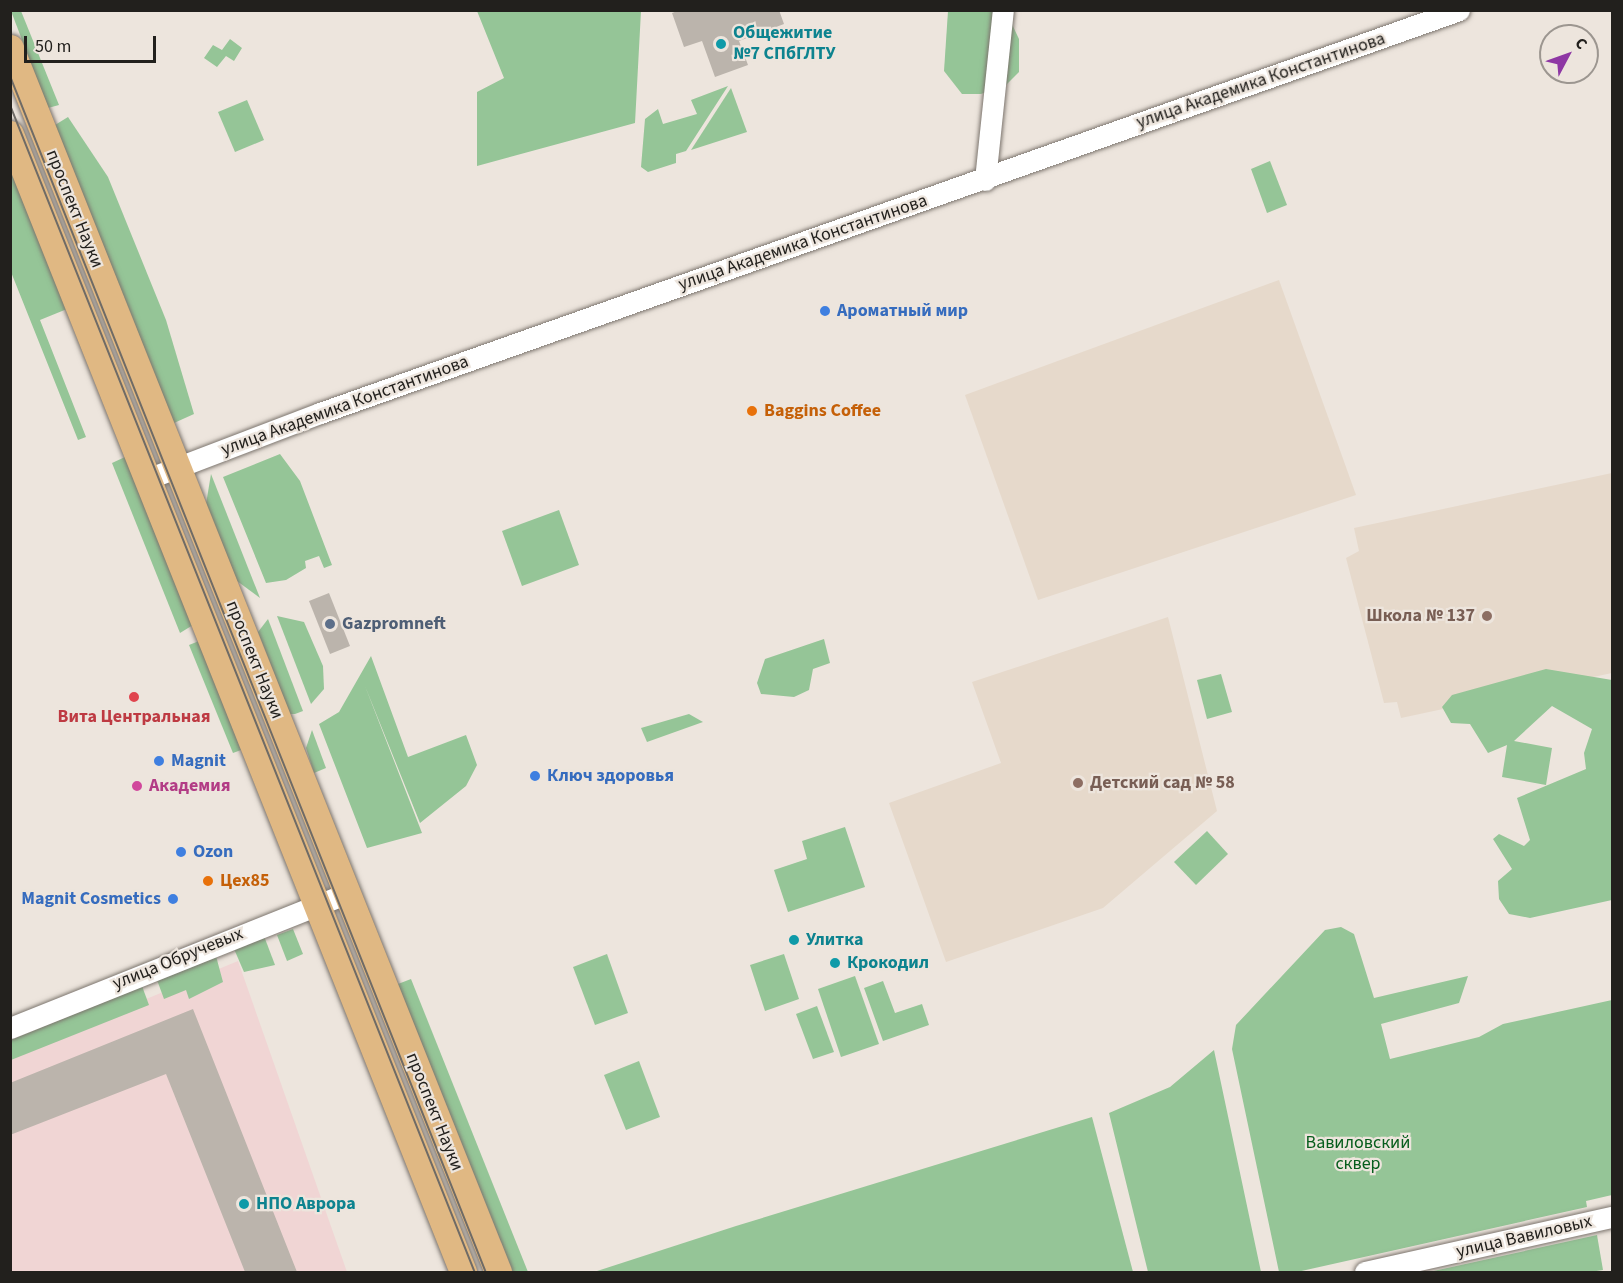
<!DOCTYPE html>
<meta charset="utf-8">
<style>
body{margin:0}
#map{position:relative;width:1623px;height:1283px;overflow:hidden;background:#ede5dd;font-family:"Source Sans 3",sans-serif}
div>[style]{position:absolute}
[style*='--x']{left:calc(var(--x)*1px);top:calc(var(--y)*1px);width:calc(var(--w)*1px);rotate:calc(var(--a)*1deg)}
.industrial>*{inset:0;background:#f0d5d4}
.built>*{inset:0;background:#e6d9cb}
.green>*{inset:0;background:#95c597}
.building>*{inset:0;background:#bbb4ac}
.roads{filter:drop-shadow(0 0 2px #7c756e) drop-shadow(0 0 2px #7c756e)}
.minor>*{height:21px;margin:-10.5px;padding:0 10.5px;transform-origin:10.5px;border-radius:10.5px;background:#fff}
.major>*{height:27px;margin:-13.5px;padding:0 13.5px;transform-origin:13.5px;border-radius:13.5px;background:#e0b883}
.tram>*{height:1.5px;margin:-0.75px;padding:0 0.75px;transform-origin:0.75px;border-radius:0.75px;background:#6f6b66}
.dots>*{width:16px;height:16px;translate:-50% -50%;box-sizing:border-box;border:3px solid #ede5dd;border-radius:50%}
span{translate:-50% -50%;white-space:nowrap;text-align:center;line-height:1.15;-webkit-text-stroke:4.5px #ede5dd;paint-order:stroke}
.culture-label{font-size:18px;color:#0d838f;font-weight:700}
.left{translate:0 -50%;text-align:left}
.street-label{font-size:18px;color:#22201d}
.shop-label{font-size:18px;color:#366cbe;font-weight:700}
.right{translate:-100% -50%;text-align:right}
.food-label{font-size:18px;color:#c56008;font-weight:700}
.education-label{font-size:18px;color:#785e54;font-weight:700}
.service-label{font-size:18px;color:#4e5e75;font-weight:700}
.health-label{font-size:18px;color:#be3a42;font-weight:700}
.hotel-label{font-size:18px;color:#b23c85;font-weight:700}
.park-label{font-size:18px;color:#065d1c}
.frame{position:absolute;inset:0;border:12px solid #22201d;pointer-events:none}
.north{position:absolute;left:1539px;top:24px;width:60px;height:60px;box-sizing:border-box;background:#ede5dd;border:2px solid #9c9690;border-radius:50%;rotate:49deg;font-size:16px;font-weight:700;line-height:24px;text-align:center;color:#22201d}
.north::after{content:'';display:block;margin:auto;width:21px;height:27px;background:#8e37a4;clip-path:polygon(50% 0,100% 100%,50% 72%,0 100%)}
.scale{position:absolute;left:24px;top:36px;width:132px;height:27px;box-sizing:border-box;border:3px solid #22201d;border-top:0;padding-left:8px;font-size:18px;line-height:21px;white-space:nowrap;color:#22201d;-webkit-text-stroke:4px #ede5dd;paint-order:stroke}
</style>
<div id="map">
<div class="industrial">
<i style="clip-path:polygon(238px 961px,347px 1272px,11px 1272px,11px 1055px)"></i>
</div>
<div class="built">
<i style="clip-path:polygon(1279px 280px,1356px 495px,1038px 600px,965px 395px)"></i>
<i style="clip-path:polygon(1612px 473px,1612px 673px,1401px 718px,1397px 702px,1384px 703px,1346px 558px,1359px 551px,1354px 528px)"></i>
<i style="clip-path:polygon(1168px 617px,1217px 811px,1103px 908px,946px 962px,889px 803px,1001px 763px,972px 682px)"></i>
</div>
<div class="green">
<i style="clip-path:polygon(11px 11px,21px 11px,59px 105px,48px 108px)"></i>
<i style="clip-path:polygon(477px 11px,641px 11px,635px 123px,477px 166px,477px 92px,504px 78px)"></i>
<i style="clip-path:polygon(948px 11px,999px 11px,1011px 22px,1019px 39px,1019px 72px,1006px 85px,981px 94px,962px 94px,944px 71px)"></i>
<i style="clip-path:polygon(230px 39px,242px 48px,234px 61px,226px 56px,217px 67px,204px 58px,213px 45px,222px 50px)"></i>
<i style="clip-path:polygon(728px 86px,686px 151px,676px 154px,676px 163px,648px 172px,641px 167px,645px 119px,658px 109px,663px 124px,697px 114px,691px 100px)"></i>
<i style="clip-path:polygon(731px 88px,747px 132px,691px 150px)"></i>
<i style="clip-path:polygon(247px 100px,264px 140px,235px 152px,218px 112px)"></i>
<i style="clip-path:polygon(68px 117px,108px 177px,166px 320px,194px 414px,174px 423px,55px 125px)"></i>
<i style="clip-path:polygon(1270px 161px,1287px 205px,1267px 213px,1251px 169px)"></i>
<i style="clip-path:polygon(12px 173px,67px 309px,40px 320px,86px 437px,78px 440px,11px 272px)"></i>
<i style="clip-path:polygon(280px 454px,300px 481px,332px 565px,324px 568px,319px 556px,305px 561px,306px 568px,286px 580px,266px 583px,223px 477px)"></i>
<i style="clip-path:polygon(125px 457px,193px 625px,180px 633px,112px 463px)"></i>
<i style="clip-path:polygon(211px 474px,260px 598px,237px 581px,206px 504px)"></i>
<i style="clip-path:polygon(559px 510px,579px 565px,522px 586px,502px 531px)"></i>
<i style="clip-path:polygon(277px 616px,304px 622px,323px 666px,324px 689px,311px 704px)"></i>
<i style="clip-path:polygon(268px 619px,303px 711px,295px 714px,290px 714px,258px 632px)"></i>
<i style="clip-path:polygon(824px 639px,830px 663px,813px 669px,809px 690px,794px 697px,761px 694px,757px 683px,765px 659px)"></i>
<i style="clip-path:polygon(199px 641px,241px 750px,233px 753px,189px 645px)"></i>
<i style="clip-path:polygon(371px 656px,408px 757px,466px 735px,477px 765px,466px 786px,420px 823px,365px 686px,422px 833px,367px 848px,319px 724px,339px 712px)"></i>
<i style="clip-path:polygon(1546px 669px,1612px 680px,1612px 900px,1530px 918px,1509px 914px,1499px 899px,1498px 881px,1512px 869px,1493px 839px,1499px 834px,1524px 846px,1530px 840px,1517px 798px,1586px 769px,1584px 753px,1592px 729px,1552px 706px,1514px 741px,1552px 748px,1546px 785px,1502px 777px,1507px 745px,1488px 753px,1470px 724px,1451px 723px,1442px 707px,1452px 695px)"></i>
<i style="clip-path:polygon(1221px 674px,1232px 712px,1207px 719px,1197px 680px)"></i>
<i style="clip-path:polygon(689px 714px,703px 722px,647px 742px,641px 728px)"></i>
<i style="clip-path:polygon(312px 730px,326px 768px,314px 773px,306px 748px)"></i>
<i style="clip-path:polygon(845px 827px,865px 887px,788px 912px,774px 870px,807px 859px,802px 841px)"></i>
<i style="clip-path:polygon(1207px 831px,1228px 854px,1196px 885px,1174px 862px)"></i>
<i style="clip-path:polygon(1341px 927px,1354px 934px,1374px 998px,1468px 976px,1459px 1003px,1381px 1024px,1390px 1059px,1479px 1037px,1503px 1024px,1612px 1000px,1612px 1195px,1586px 1201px,1587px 1207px,1297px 1272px,1279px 1272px,1232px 1049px,1236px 1025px,1325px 930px)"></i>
<i style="clip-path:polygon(293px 929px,303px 954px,287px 961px,277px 935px)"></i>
<i style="clip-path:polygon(264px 936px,275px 965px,244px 972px,234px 949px)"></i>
<i style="clip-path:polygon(607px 954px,628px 1013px,595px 1025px,573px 967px)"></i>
<i style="clip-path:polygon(784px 954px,799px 999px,765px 1011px,750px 965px)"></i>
<i style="clip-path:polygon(216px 956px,223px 982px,189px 999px,186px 990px,164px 999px,157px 980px)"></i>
<i style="clip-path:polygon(855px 976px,879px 1044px,841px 1057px,818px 989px)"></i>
<i style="clip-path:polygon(411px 979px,528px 1272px,513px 1272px,398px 984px)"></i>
<i style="clip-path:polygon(883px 981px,895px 1013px,922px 1004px,929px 1025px,883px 1041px,864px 988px)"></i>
<i style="clip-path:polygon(142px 986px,149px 1005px,11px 1060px,11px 1040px)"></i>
<i style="clip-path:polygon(817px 1006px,834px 1052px,813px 1059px,796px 1014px)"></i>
<i style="clip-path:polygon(1214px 1050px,1261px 1272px,1148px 1272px,1109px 1113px,1170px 1087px)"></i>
<i style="clip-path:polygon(639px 1061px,660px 1117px,626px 1130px,604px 1075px)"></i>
<i style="clip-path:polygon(1092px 1117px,1133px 1272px,594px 1272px,736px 1226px)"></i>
<i style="clip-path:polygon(1597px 1235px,1603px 1270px,1590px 1272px,1429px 1272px)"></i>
</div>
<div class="building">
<i style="clip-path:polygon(680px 10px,779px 10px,784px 24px,739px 41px,748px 65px,715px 77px,702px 41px,684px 47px,672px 13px)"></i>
<i style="clip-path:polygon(329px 593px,350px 646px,330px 654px,309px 601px)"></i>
<i style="clip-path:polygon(193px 1009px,297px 1272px,245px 1272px,166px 1074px,10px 1135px,10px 1083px)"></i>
</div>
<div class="roads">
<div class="minor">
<i style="--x:985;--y:180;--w:171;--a:-84"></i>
<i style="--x:147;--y:479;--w:185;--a:-20.9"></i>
<i style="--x:320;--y:413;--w:1208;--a:-19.48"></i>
<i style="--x:10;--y:1028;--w:363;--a:-21.8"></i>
<i style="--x:1365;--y:1272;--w:253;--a:-12.6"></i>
</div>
<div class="major">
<i style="--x:10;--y:48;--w:1318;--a:68.26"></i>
<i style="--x:10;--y:134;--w:1225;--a:68.29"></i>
</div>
</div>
<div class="tram">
<i style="--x:10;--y:75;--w:1288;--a:68.31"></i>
<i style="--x:10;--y:104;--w:1257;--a:68.29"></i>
</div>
<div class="dots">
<i style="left:721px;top:44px;background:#0f9aa8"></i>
<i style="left:825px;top:311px;background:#3f7fe0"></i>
<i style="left:752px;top:411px;background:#e8710a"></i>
<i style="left:1487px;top:616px;background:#8d6e63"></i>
<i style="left:330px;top:624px;background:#5c6f8a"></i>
<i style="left:134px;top:697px;background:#e0444e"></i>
<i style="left:159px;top:761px;background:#3f7fe0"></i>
<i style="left:535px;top:776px;background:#3f7fe0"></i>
<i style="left:1078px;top:783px;background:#8d6e63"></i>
<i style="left:137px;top:786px;background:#d1479c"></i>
<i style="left:181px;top:852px;background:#3f7fe0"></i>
<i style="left:208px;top:881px;background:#e8710a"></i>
<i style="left:173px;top:899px;background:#3f7fe0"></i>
<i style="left:794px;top:940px;background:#0f9aa8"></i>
<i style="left:835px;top:963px;background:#0f9aa8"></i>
<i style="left:244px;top:1204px;background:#0f9aa8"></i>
</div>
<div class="culture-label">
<span class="left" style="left:733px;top:44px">Общежитие<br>№7 СПбГЛТУ</span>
<span class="left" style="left:806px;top:940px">Улитка</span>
<span class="left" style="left:847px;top:963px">Крокодил</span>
<span class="left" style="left:256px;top:1204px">НПО Аврора</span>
</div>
<div class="street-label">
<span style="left:1261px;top:81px;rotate:-19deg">улица Академика Константинова</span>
<span style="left:74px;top:209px;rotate:68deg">проспект Науки</span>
<span style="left:803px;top:243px;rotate:-19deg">улица Академика Константинова</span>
<span style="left:345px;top:406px;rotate:-20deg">улица Академика Константинова</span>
<span style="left:254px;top:660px;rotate:68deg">проспект Науки</span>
<span style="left:178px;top:959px;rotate:-22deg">улица Обручевых</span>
<span style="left:434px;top:1112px;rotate:68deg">проспект Науки</span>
<span style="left:1524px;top:1237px;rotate:-13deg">улица Вавиловых</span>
</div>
<div class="shop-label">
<span class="left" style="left:837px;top:311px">Ароматный мир</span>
<span class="left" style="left:171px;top:761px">Magnit</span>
<span class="left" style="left:547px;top:776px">Ключ здоровья</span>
<span class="left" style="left:193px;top:852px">Ozon</span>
<span class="right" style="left:161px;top:899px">Magnit Cosmetics</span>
</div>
<div class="food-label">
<span class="left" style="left:764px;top:411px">Baggins Coffee</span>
<span class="left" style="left:220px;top:881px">Цех85</span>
</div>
<div class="education-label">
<span class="right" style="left:1475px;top:616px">Школа № 137</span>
<span class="left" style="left:1090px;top:783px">Детский сад № 58</span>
</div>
<div class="service-label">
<span class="left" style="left:342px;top:624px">Gazpromneft</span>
</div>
<div class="health-label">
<span style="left:134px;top:717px">Вита Центральная</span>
</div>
<div class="hotel-label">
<span class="left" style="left:149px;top:786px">Академия</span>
</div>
<div class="park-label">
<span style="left:1358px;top:1154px">Вавиловский<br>сквер</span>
</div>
<div class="frame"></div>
<div class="north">С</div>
<div class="scale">50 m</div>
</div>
